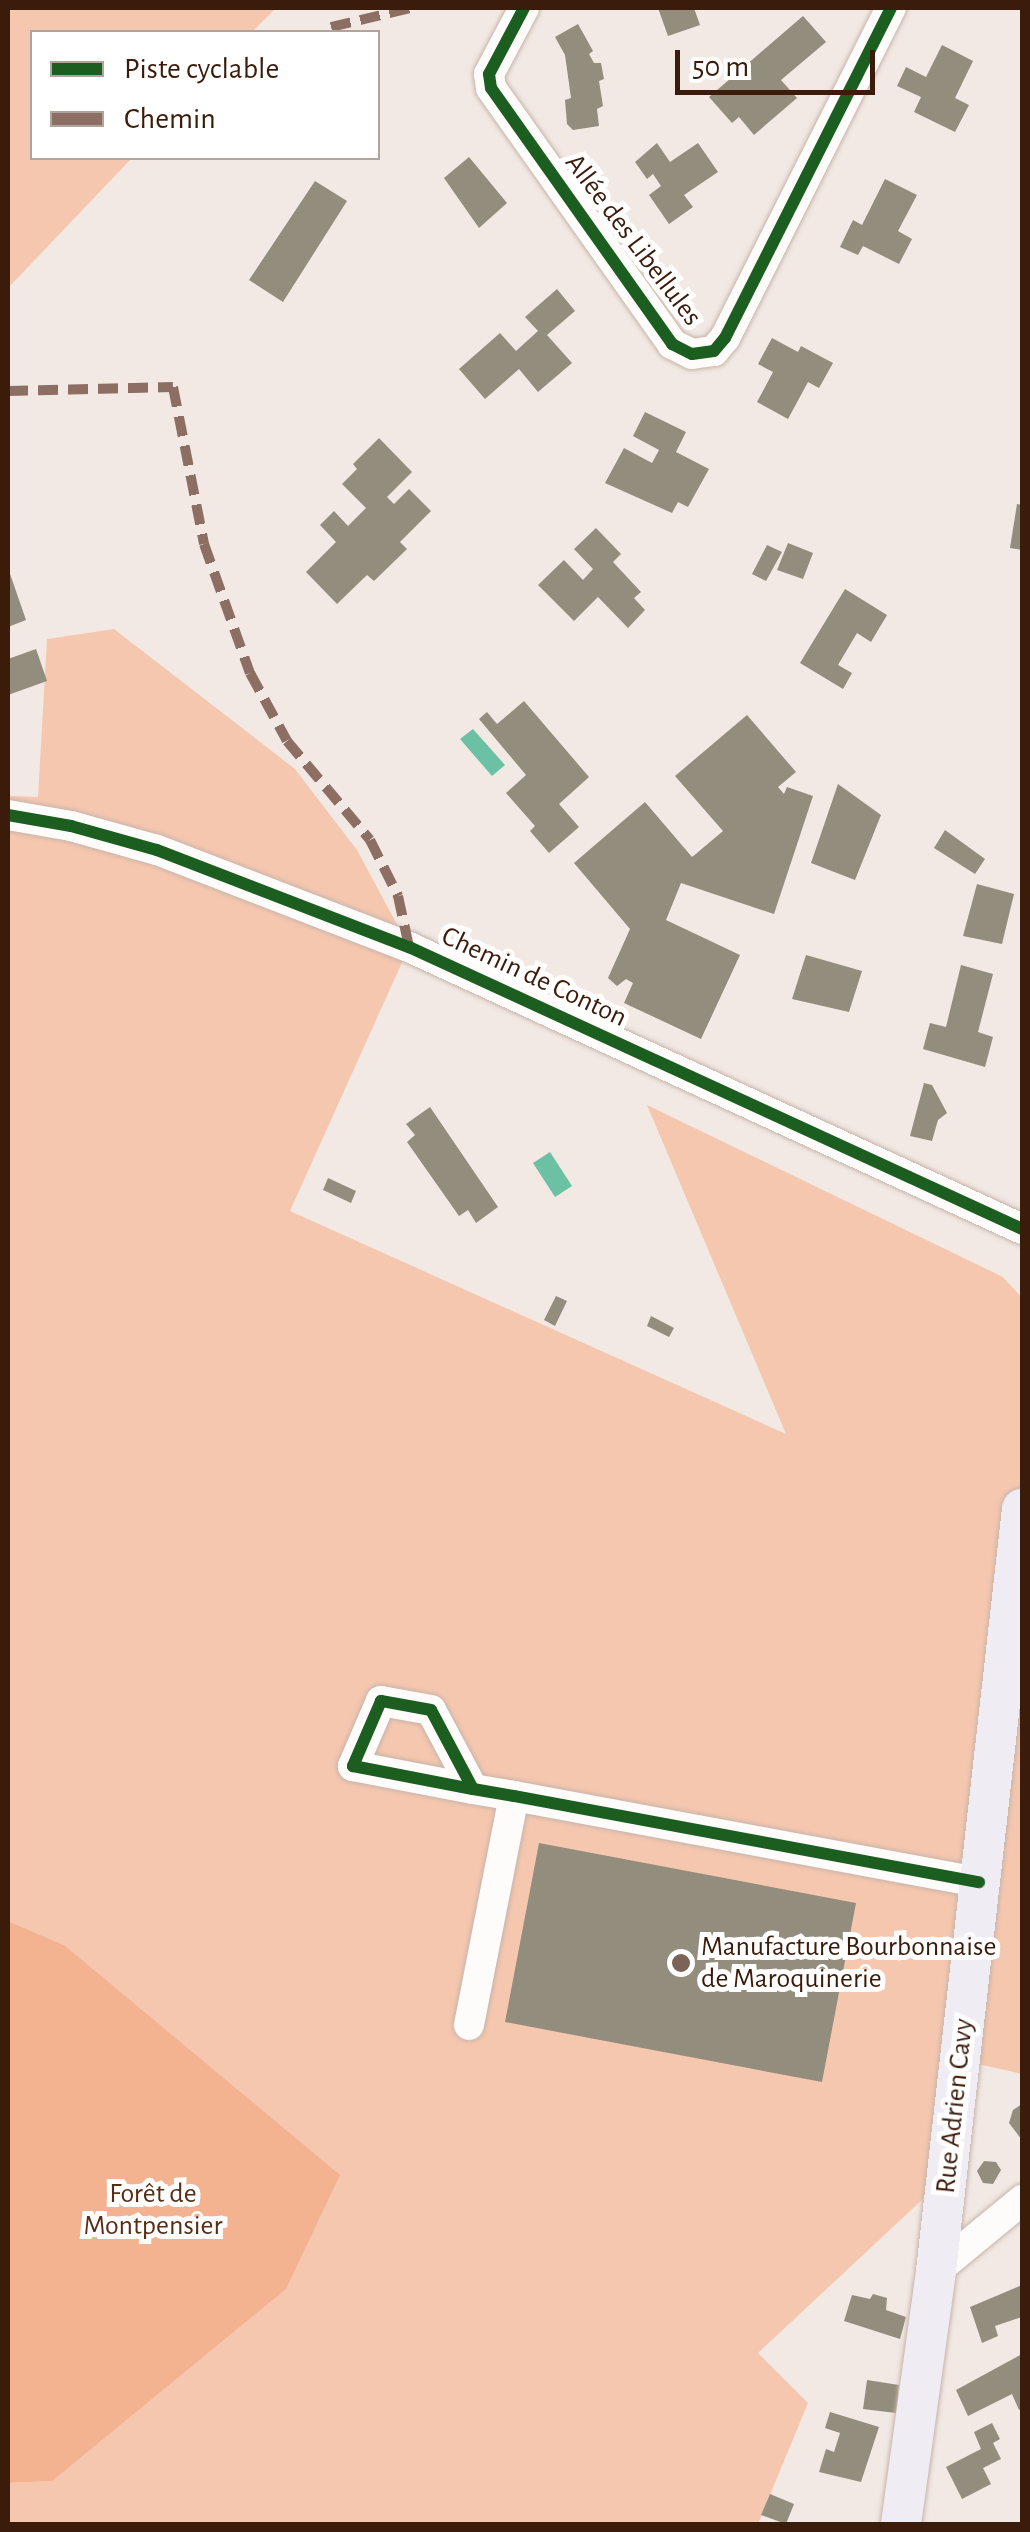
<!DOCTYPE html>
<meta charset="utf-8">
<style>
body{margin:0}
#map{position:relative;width:1030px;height:2532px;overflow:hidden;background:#f2e9e4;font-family:"Alegreya Sans",sans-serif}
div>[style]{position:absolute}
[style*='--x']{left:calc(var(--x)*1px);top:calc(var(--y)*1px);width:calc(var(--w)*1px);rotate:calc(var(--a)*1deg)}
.green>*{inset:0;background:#f6c7af}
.forest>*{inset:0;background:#f3b390}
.water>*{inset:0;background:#6cc0a4}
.building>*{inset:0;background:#928d7d}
.roads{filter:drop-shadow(0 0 2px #c7b4aa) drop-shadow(0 0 2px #c7b4aa)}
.minor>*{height:30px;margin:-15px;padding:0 15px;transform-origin:15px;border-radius:15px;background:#fdfcfb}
.major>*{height:40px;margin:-20px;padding:0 20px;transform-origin:20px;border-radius:20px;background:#efecf4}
.quiet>*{height:10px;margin-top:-5px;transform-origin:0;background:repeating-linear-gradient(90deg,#8d6e63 0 20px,transparent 0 30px)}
.cycleway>*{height:12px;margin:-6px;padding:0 6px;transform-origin:6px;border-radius:6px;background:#1b5e20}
.dots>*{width:28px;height:28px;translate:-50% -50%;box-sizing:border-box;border:5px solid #fff;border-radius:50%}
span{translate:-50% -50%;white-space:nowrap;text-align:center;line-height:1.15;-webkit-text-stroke:10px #fff;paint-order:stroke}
.street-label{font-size:28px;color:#3b1c0b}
.poi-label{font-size:28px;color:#3b1c0b}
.left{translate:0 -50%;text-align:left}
.park-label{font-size:28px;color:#582d15}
.frame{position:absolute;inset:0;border:10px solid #3b1c0b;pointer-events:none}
.legend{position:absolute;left:30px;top:30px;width:350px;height:130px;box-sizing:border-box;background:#fff;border:2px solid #b1a49d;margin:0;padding:12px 18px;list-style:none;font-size:30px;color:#3b1c0b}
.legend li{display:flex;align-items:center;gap:20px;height:50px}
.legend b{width:50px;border:2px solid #b1a49d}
.scale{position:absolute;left:675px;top:50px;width:200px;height:45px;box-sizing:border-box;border:5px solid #3b1c0b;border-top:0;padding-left:12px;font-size:30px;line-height:35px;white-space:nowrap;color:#3b1c0b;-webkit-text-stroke:8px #fff;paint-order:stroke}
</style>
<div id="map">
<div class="green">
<i style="clip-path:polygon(8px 8px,276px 8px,252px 32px,32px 32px,32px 158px,132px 158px,8px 288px)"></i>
<i style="clip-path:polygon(114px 629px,295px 769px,357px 850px,409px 947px,290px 1211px,786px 1434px,647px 1105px,1003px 1277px,1022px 1298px,1022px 2074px,978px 2064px,969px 2156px,758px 2353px,808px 2403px,758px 2524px,8px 2524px,8px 2483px,52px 2481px,64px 1945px,8px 1921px,8px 796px,38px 797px,47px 639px)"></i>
</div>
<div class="forest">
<i style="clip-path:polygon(8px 1921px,64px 1945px,340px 2175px,286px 2289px,52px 2481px,8px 2483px)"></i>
</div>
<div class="water">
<i style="clip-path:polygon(473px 729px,505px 765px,492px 776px,460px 739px)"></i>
<i style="clip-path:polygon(550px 1152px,572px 1186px,555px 1197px,533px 1163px)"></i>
</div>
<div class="building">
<i style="clip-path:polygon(658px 8px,694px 8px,700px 25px,668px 36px)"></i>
<i style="clip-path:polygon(803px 16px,826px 42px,781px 80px,797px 98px,754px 135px,739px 117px,732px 123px,709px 97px)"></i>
<i style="clip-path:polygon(578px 24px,593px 51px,589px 54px,594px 63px,601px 63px,604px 79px,599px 81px,603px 106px,597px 109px,599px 126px,573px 130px,567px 124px,565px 100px,571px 98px,565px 55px,555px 37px)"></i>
<i style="clip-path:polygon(942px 45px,973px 61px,955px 98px,969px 105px,955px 132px,914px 112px,921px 97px,897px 86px,906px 67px,926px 77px)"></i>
<i style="clip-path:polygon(657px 143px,670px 162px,698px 143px,718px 172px,684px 195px,693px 207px,669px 224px,649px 195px,661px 186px,653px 174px,647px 179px,635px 162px)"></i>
<i style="clip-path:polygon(469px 157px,507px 203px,479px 228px,444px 178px)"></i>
<i style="clip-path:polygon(885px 179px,917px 195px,898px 231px,912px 239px,899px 264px,863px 246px,858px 255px,840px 247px,853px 220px,862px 225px)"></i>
<i style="clip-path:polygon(315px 181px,347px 201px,283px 302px,249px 280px)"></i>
<i style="clip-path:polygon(557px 289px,575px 311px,547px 335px,572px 363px,538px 392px,519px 369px,485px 399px,459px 369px,500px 333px,516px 351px,538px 331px,525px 317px)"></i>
<i style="clip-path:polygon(772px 338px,798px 352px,801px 346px,833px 363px,819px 388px,808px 382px,788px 419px,757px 402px,773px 372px,758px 364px)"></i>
<i style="clip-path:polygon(645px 412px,686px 432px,676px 452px,709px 469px,688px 507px,678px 502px,672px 513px,605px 483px,624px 448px,652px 463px,659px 450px,633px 436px)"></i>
<i style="clip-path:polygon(379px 438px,412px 472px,387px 497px,394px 504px,409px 489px,431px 511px,400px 542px,407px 549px,374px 581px,367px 575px,337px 604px,306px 572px,336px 542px,320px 525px,334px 511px,348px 526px,366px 508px,342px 484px,357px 469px,353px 464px)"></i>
<i style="clip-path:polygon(1017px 504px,1022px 505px,1022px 550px,1010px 548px)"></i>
<i style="clip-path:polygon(596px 528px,621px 554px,613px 562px,641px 592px,634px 598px,645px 610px,628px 628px,598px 597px,574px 621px,538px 585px,564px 560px,583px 580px,593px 569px,574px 549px)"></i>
<i style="clip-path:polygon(788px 543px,813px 553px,803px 579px,777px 570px)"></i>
<i style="clip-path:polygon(767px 545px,782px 552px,766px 581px,752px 574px)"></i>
<i style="clip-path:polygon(8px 568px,26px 620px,8px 627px)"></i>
<i style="clip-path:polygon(845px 589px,887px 615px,871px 642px,857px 633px,838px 665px,852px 673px,843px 689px,800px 663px)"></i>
<i style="clip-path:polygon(36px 649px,47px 681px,8px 695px,8px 659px)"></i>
<i style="clip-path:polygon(524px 701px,589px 777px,559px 804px,579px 827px,549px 853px,530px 831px,535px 826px,506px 793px,526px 775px,479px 719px,487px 712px,497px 724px)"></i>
<i style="clip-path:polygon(747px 715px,796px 772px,778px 787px,784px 794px,787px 787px,813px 796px,774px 914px,681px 883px,666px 920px,740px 955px,701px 1039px,624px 1003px,633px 983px,626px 979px,617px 986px,608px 978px,630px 929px,574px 863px,645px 802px,692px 857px,697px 853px,723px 831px,675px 776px)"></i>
<i style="clip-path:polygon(838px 784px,881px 815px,855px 880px,811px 863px)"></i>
<i style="clip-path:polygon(945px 830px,985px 859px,975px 874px,934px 848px)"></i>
<i style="clip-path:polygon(977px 884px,1014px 894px,1002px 944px,963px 936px)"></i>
<i style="clip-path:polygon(806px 955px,862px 971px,849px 1012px,792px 999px)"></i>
<i style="clip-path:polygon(961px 965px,993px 974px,978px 1032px,993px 1037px,985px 1067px,923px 1049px,930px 1023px,946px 1027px)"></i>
<i style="clip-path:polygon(924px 1083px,932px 1085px,947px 1113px,938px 1120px,932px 1141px,910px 1136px)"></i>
<i style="clip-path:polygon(430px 1107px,498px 1207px,476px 1223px,468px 1210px,459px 1216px,407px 1142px,415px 1135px,406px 1124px)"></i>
<i style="clip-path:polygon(328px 1178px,356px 1191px,351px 1203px,323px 1190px)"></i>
<i style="clip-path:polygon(556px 1296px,567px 1301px,555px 1326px,544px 1320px)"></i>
<i style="clip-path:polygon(651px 1316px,674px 1328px,669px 1337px,647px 1326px)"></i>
<i style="clip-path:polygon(539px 1843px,856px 1903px,822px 2082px,505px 2022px)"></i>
<i style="clip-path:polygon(1022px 2104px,1022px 2140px,1009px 2123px,1013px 2110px)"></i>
<i style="clip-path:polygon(984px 2161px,996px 2162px,1001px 2170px,993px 2184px,983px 2183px,977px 2171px)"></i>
<i style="clip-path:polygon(1022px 2285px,1022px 2317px,995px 2326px,998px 2336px,982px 2343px,970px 2307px)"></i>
<i style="clip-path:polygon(873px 2294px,887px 2298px,886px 2310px,906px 2317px,900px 2339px,844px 2321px,852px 2295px,870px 2299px)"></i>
<i style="clip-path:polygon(1022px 2354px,1022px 2409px,1019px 2410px,1012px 2394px,968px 2416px,956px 2390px)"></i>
<i style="clip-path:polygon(867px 2380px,899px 2385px,896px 2413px,863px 2409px)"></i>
<i style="clip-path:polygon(830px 2412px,879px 2427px,861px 2482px,819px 2472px,826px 2449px,834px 2452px,840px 2433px,825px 2428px)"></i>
<i style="clip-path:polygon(992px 2423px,1000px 2439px,993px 2443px,1001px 2459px,983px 2468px,991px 2484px,962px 2499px,946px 2467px,981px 2449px,974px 2432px)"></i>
<i style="clip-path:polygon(770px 2494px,794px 2504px,786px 2524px,761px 2515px)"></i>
</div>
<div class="roads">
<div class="minor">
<i style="--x:524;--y:8;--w:75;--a:117.9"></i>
<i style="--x:489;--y:74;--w:14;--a:82"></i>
<i style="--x:491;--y:88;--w:314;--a:54.7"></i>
<i style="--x:672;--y:344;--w:22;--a:27"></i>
<i style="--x:692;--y:354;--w:22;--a:-8"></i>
<i style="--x:714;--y:351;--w:17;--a:-50"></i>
<i style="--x:725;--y:338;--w:369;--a:-63.3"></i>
<i style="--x:8;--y:815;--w:64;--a:9.9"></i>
<i style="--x:71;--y:826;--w:89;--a:15.6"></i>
<i style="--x:157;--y:850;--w:270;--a:21.1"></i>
<i style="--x:409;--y:947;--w:675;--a:24.7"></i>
<i style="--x:473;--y:1789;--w:89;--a:-118"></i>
<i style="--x:431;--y:1710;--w:51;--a:-169.8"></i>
<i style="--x:381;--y:1701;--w:71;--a:113.3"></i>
<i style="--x:353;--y:1766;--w:122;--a:10.9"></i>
<i style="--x:473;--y:1789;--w:42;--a:9.7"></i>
<i style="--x:514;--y:1796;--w:473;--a:10.5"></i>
<i style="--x:469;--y:2025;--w:233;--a:-78.9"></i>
<i style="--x:936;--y:2271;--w:112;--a:-39.5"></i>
</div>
<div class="major">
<i style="--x:901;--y:2524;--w:255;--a:-82.1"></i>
<i style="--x:936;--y:2271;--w:767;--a:-83.56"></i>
</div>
</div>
<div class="quiet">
<i style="--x:331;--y:27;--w:82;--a:-13.4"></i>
<i style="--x:8;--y:391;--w:165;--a:-1.4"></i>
<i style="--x:173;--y:387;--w:160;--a:78.8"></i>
<i style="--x:204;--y:544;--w:137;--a:70.4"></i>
<i style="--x:250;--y:673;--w:77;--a:61.4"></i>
<i style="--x:287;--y:741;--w:129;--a:50"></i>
<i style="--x:370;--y:840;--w:63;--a:63.4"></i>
<i style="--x:398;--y:896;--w:52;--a:77.8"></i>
</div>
<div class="cycleway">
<i style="--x:524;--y:8;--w:75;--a:117.9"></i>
<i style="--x:489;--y:74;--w:14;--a:82"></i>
<i style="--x:491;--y:88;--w:314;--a:54.7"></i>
<i style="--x:672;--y:344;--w:22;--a:27"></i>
<i style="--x:692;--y:354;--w:22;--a:-8"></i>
<i style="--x:714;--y:351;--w:17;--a:-50"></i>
<i style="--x:725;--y:338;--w:369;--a:-63.3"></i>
<i style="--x:8;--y:815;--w:64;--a:9.9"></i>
<i style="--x:71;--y:826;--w:89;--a:15.6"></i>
<i style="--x:157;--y:850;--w:270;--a:21.1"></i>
<i style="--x:409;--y:947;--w:675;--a:24.7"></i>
<i style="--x:473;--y:1789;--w:89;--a:-118"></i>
<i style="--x:431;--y:1710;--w:51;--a:-169.8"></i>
<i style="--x:381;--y:1701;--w:71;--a:113.3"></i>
<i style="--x:353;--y:1766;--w:122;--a:10.9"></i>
<i style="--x:473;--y:1789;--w:42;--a:9.7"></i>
<i style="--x:514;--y:1796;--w:473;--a:10.5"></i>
</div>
<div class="dots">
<i style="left:681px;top:1963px;background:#7b6457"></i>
</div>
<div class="street-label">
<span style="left:633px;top:240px;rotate:53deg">Allée des Libellules</span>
<span style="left:534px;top:977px;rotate:25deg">Chemin de Conton</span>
<span style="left:955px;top:2106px;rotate:-84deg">Rue Adrien Cavy</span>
</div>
<div class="poi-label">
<span class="left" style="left:701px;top:1963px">Manufacture Bourbonnaise<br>de Maroquinerie</span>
</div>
<div class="park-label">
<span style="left:153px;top:2210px">Forêt de<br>Montpensier</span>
</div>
<div class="frame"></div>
<ul class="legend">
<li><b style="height:12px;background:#1b5e20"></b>Piste cyclable</li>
<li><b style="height:12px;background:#8d6e63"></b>Chemin</li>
</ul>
<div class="scale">50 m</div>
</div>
